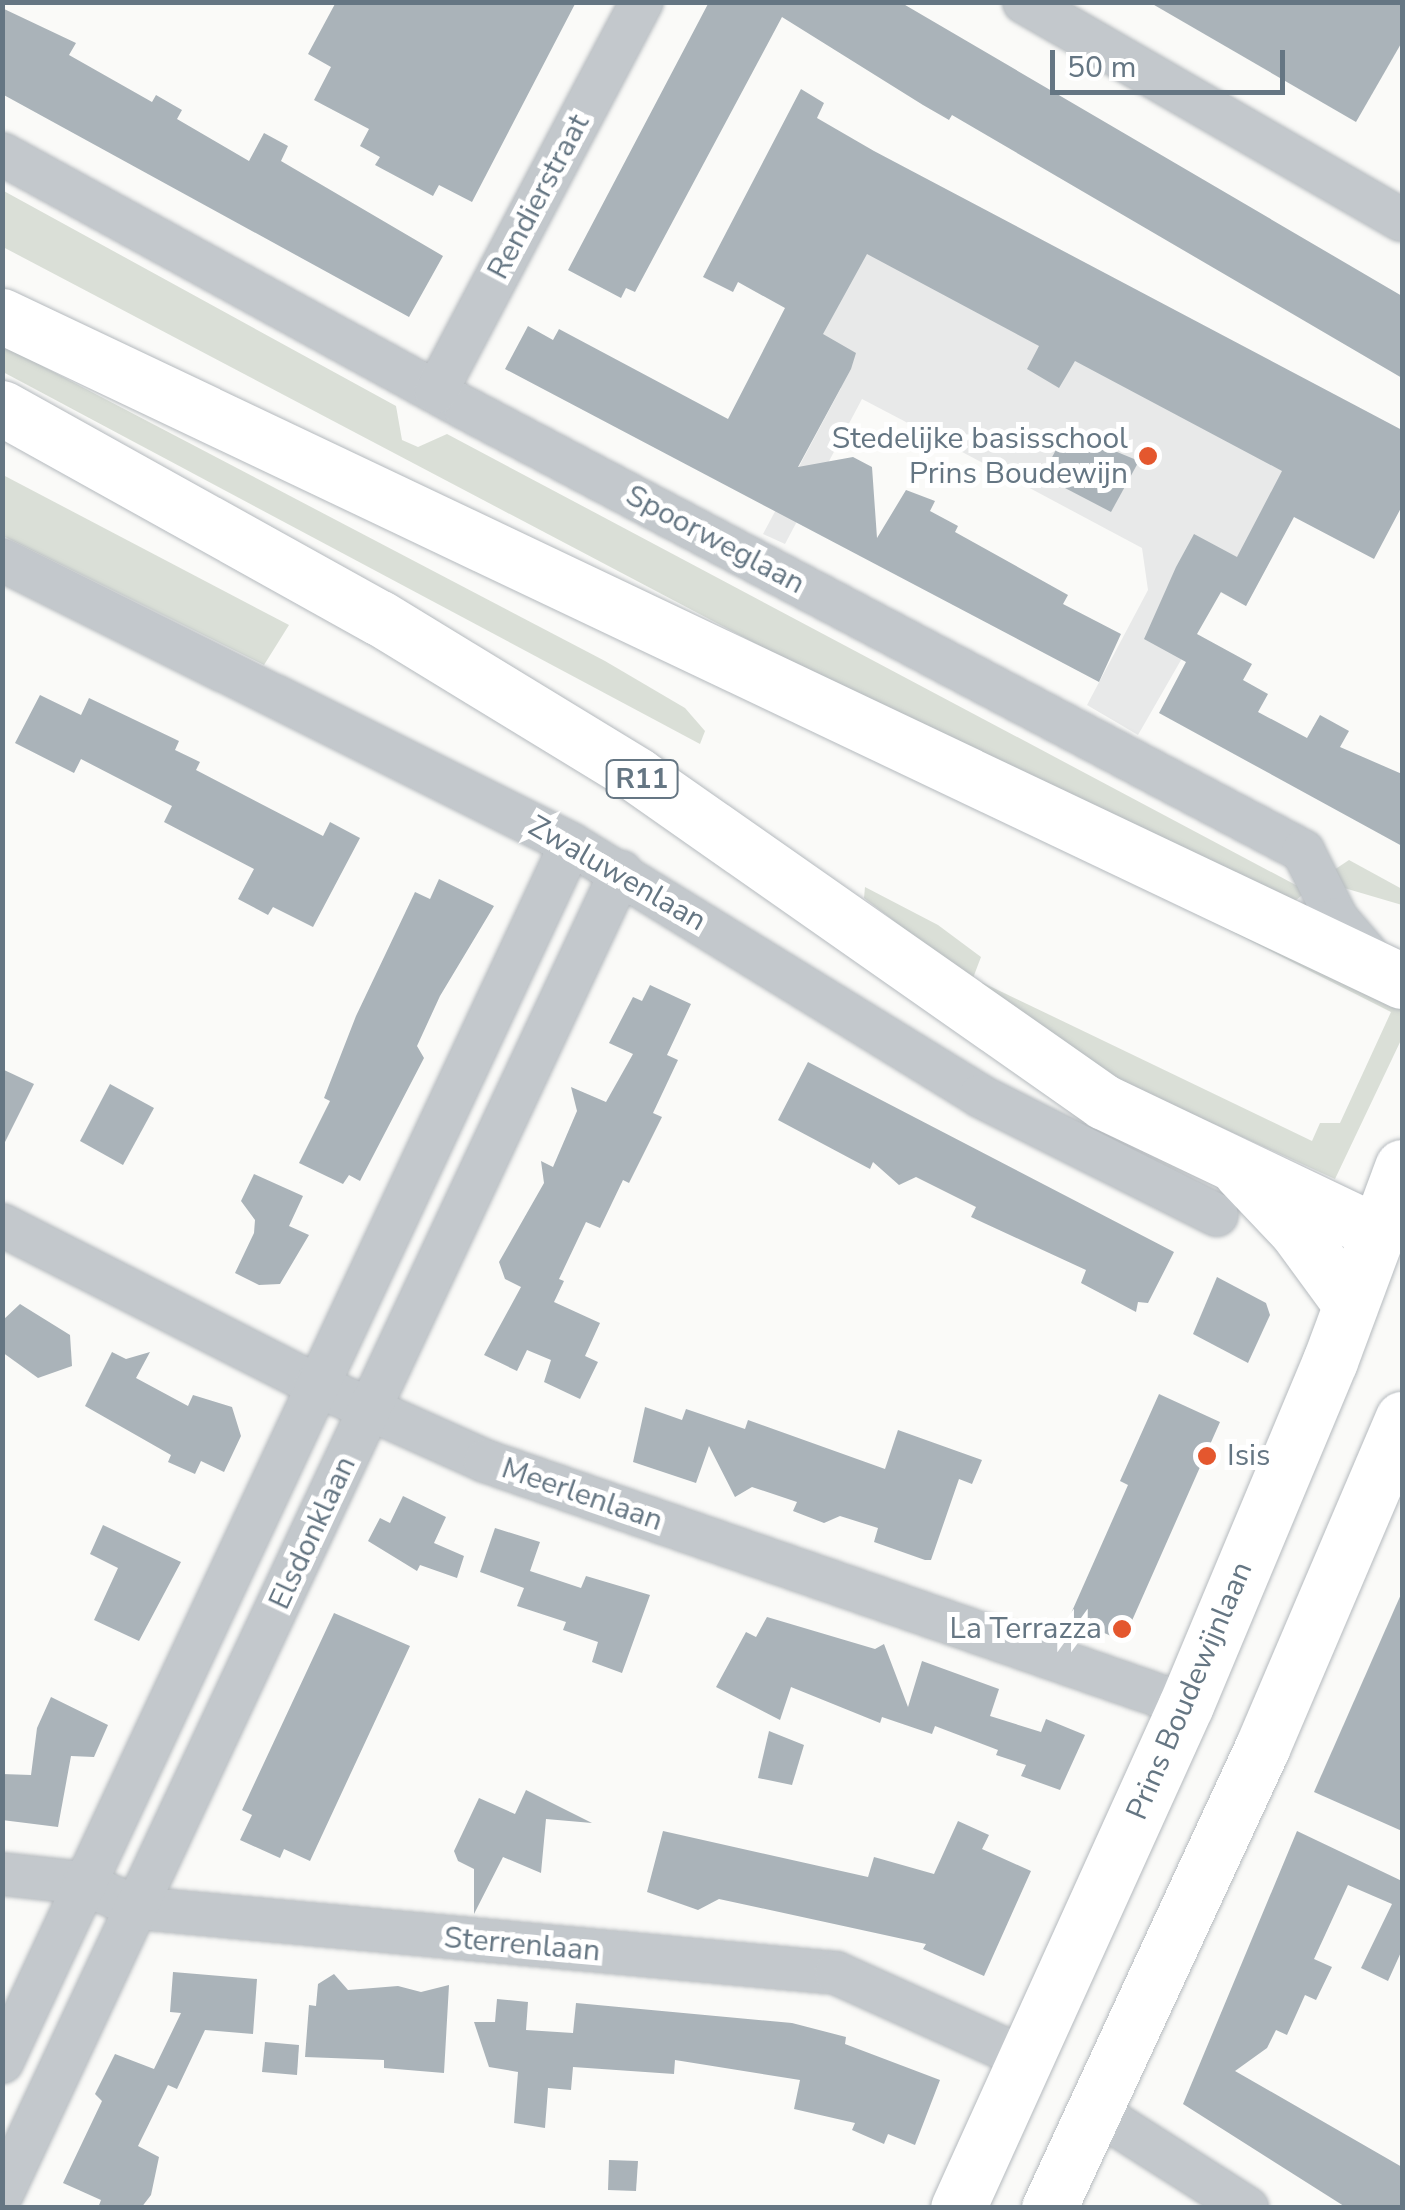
<!DOCTYPE html>
<style>
body{margin:0}
#map{position:relative;width:1405px;height:2210px;overflow:hidden;background:#fafaf8;font-family:"Nunito Sans",sans-serif}
div>[style]{position:absolute}
[style*='--x']{left:calc(var(--x)*1px);top:calc(var(--y)*1px);width:calc(var(--w)*1px);rotate:calc(var(--a)*1deg)}
.built>*{inset:0;background:#e8e9e9}
.green>*{inset:0;background:#dadfd7}
.building>*{inset:0;background:#aab3b9}
.roads{filter:drop-shadow(0 0 2px #b5babe) drop-shadow(0 0 2px #b5babe)}
.minor>*{height:42px;margin:-21px;padding:0 21px;transform-origin:21px;border-radius:21px;background:#c3c8cc}
.major>*{height:55px;margin:-27.5px;padding:0 27.5px;transform-origin:27.5px;border-radius:27.5px;background:#fff}
.highway>*{height:55px;margin:-27.5px;padding:0 27.5px;transform-origin:27.5px;border-radius:27.5px;background:#fff}
.dots>*{width:28px;height:28px;translate:-50% -50%;box-sizing:border-box;border:5px solid #fff;border-radius:50%}
span{translate:-50% -50%;white-space:nowrap;text-align:center;line-height:1.15;-webkit-text-stroke:10px #fff;paint-order:stroke}
.shield-label span{padding:2px 8px;background:#fff;border:2px solid;border-radius:8px;-webkit-text-stroke-width:0}
.shield-label{font-size:28px;color:#657683;font-weight:700}
.street-label{font-size:30px;color:#657683}
.poi-label{font-size:30px;color:#657683}
.right{translate:-100% -50%;text-align:right}
.left{translate:0 -50%;text-align:left}
.frame{position:absolute;inset:0;border:5px solid #657683;pointer-events:none}
.scale{position:absolute;left:1050px;top:50px;width:235px;height:45px;box-sizing:border-box;border:5px solid #657683;border-top:0;padding-left:12px;font-size:30px;line-height:35px;white-space:nowrap;color:#657683;-webkit-text-stroke:8px #fff;paint-order:stroke}
</style>
<div id="map">
<div class="built">
<i style="clip-path:polygon(804px 145px,1339px 431px,1246px 606px,1220px 592px,1138px 735px,1087px 705px,1148px 590px,1142px 548px,904px 421px,862px 399px,785px 544px,763px 534px,841px 388px,765px 348px,786px 308px)"></i>
</div>
<div class="green">
<i style="clip-path:polygon(2px 190px,396px 406px,402px 440px,418px 447px,447px 434px,1307px 891px,1289px 906px,857px 697px,3px 247px)"></i>
<i style="clip-path:polygon(2px 345px,605px 661px,685px 708px,705px 731px,700px 744px,3px 372px)"></i>
<i style="clip-path:polygon(3px 475px,289px 625px,264px 665px,3px 536px)"></i>
<i style="clip-path:polygon(1349px 860px,1402px 889px,1402px 905px,1334px 885px,1331px 872px)"></i>
<i style="clip-path:polygon(865px 887px,938px 925px,981px 957px,973px 978px,1312px 1141px,1320px 1123px,1340px 1123px,1391px 1012px,1211px 921px,1255px 931px,1402px 1002px,1402px 1038px,1335px 1179px,1139px 1090px,1108px 1085px,864px 898px)"></i>
</div>
<div class="building">
<i style="clip-path:polygon(336px 2px,576px 2px,472px 202px,439px 185px,433px 196px,375px 165px,380px 157px,360px 146px,369px 129px,314px 100px,331px 67px,308px 54px)"></i>
<i style="clip-path:polygon(709px 2px,900px 2px,1402px 296px,1402px 378px,952px 115px,949px 120px,923px 105px,782px 17px,635px 292px,626px 288px,621px 298px,568px 270px)"></i>
<i style="clip-path:polygon(1149px 2px,1402px 2px,1402px 42px,1356px 122px)"></i>
<i style="clip-path:polygon(2px 8px,76px 43px,69px 55px,152px 102px,156px 95px,182px 110px,177px 119px,249px 161px,264px 133px,288px 146px,281px 161px,443px 256px,409px 317px,2px 94px)"></i>
<i style="clip-path:polygon(801px 89px,824px 103px,817px 118px,874px 151px,1402px 430px,1402px 506px,1374px 559px,1294px 517px,1246px 606px,1221px 592px,1197px 634px,1252px 664px,1243px 680px,1268px 694px,1258px 712px,1307px 738px,1320px 715px,1349px 731px,1340px 747px,1402px 774px,1402px 846px,1159px 713px,1186px 662px,1144px 639px,1176px 567px,1194px 534px,1237px 557px,1282px 471px,1075px 361px,1059px 388px,1027px 369px,1039px 346px,867px 254px,823px 334px,856px 353px,851px 369px,798px 467px,853px 457px,872px 467px,877px 538px,906px 490px,935px 501px,930px 511px,958px 526px,955px 532px,1068px 595px,1063px 604px,1121px 634px,1099px 682px,505px 369px,528px 326px,553px 340px,559px 329px,728px 419px,785px 308px,738px 282px,733px 292px,703px 277px)"></i>
<i style="clip-path:polygon(1066px 431px,1139px 461px,1111px 512px,1042px 476px)"></i>
<i style="clip-path:polygon(40px 695px,81px 715px,89px 698px,179px 741px,175px 750px,200px 762px,196px 770px,323px 836px,330px 822px,360px 838px,313px 927px,273px 907px,268px 915px,238px 899px,254px 869px,164px 822px,172px 806px,81px 759px,74px 773px,15px 743px)"></i>
<i style="clip-path:polygon(439px 879px,494px 906px,440px 996px,417px 1046px,424px 1058px,360px 1181px,349px 1175px,343px 1184px,299px 1163px,330px 1101px,324px 1098px,356px 1016px,415px 892px,430px 899px)"></i>
<i style="clip-path:polygon(650px 985px,691px 1004px,667px 1055px,678px 1060px,653px 1113px,662px 1117px,629px 1183px,623px 1180px,600px 1228px,586px 1222px,559px 1279px,564px 1281px,554px 1302px,600px 1323px,585px 1356px,598px 1362px,580px 1399px,544px 1382px,551px 1360px,527px 1350px,517px 1371px,484px 1355px,521px 1287px,505px 1279px,499px 1262px,544px 1183px,541px 1161px,553px 1167px,577px 1111px,571px 1087px,606px 1102px,633px 1054px,609px 1043px,633px 997px,642px 1001px)"></i>
<i style="clip-path:polygon(808px 1062px,1174px 1252px,1148px 1303px,1138px 1302px,1136px 1312px,1081px 1283px,1086px 1270px,971px 1217px,976px 1207px,916px 1177px,899px 1185px,873px 1162px,870px 1169px,778px 1120px)"></i>
<i style="clip-path:polygon(2px 1069px,34px 1084px,2px 1148px)"></i>
<i style="clip-path:polygon(110px 1084px,154px 1108px,123px 1165px,80px 1141px)"></i>
<i style="clip-path:polygon(254px 1174px,303px 1196px,289px 1226px,309px 1235px,280px 1284px,259px 1285px,235px 1273px,254px 1233px,255px 1220px,241px 1201px)"></i>
<i style="clip-path:polygon(1217px 1277px,1266px 1303px,1270px 1315px,1248px 1363px,1193px 1334px)"></i>
<i style="clip-path:polygon(20px 1304px,70px 1335px,72px 1366px,38px 1378px,2px 1352px,2px 1321px)"></i>
<i style="clip-path:polygon(112px 1352px,126px 1359px,150px 1352px,136px 1378px,188px 1406px,193px 1395px,232px 1407px,241px 1436px,224px 1472px,201px 1461px,195px 1474px,168px 1462px,171px 1455px,85px 1406px)"></i>
<i style="clip-path:polygon(1159px 1394px,1220px 1422px,1123px 1641px,1069px 1618px,1128px 1485px,1120px 1481px)"></i>
<i style="clip-path:polygon(645px 1407px,682px 1420px,686px 1409px,745px 1429px,748px 1420px,885px 1469px,898px 1430px,982px 1460px,972px 1484px,959px 1479px,931px 1560px,925px 1560px,874px 1542px,878px 1528px,840px 1516px,824px 1523px,793px 1511px,797px 1502px,752px 1487px,735px 1497px,709px 1446px,696px 1483px,633px 1462px)"></i>
<i style="clip-path:polygon(403px 1496px,446px 1517px,434px 1543px,464px 1556px,457px 1578px,420px 1565px,417px 1571px,368px 1541px,380px 1518px,390px 1523px)"></i>
<i style="clip-path:polygon(103px 1525px,181px 1562px,139px 1641px,94px 1620px,118px 1568px,90px 1554px)"></i>
<i style="clip-path:polygon(495px 1528px,540px 1542px,530px 1571px,581px 1588px,586px 1576px,650px 1595px,622px 1673px,592px 1662px,598px 1642px,563px 1630px,566px 1622px,517px 1606px,524px 1588px,480px 1572px)"></i>
<i style="clip-path:polygon(1402px 1592px,1402px 1831px,1314px 1792px)"></i>
<i style="clip-path:polygon(334px 1613px,410px 1646px,310px 1861px,284px 1849px,280px 1858px,240px 1840px,252px 1815px,242px 1810px)"></i>
<i style="clip-path:polygon(767px 1617px,875px 1649px,884px 1644px,908px 1707px,922px 1661px,999px 1689px,990px 1716px,1041px 1732px,1046px 1719px,1085px 1735px,1060px 1790px,1021px 1776px,1026px 1765px,996px 1755px,998px 1750px,935px 1726px,932px 1734px,882px 1717px,880px 1723px,791px 1687px,780px 1720px,716px 1687px,746px 1632px,756px 1637px)"></i>
<i style="clip-path:polygon(51px 1697px,108px 1725px,94px 1757px,71px 1756px,58px 1827px,2px 1820px,2px 1774px,31px 1775px,37px 1728px)"></i>
<i style="clip-path:polygon(769px 1731px,804px 1745px,792px 1785px,758px 1778px)"></i>
<i style="clip-path:polygon(526px 1790px,592px 1823px,546px 1819px,541px 1873px,503px 1857px,474px 1914px,474px 1869px,458px 1861px,454px 1851px,479px 1798px,515px 1814px)"></i>
<i style="clip-path:polygon(958px 1821px,989px 1835px,982px 1849px,1031px 1871px,984px 1976px,923px 1949px,926px 1944px,719px 1899px,698px 1910px,647px 1892px,663px 1831px,868px 1877px,874px 1857px,934px 1874px)"></i>
<i style="clip-path:polygon(1297px 1831px,1402px 1881px,1402px 1950px,1388px 1981px,1361px 1968px,1392px 1904px,1348px 1885px,1314px 1959px,1332px 1967px,1316px 2000px,1305px 1995px,1287px 2035px,1276px 2030px,1267px 2048px,1235px 2071px,1402px 2167px,1402px 2208px,1347px 2208px,1183px 2104px)"></i>
<i style="clip-path:polygon(173px 1972px,257px 1979px,253px 2034px,205px 2030px,177px 2089px,168px 2085px,138px 2146px,159px 2157px,151px 2195px,141px 2208px,98px 2208px,101px 2200px,63px 2183px,102px 2101px,95px 2094px,115px 2054px,154px 2069px,181px 2013px,170px 2012px)"></i>
<i style="clip-path:polygon(334px 1974px,348px 1990px,398px 1986px,421px 1992px,449px 1985px,444px 2073px,384px 2068px,384px 2060px,305px 2057px,309px 2005px,316px 2006px,318px 1984px)"></i>
<i style="clip-path:polygon(497px 1999px,528px 2002px,526px 2030px,573px 2033px,576px 2003px,792px 2023px,846px 2037px,845px 2044px,940px 2080px,915px 2145px,888px 2134px,884px 2144px,852px 2130px,855px 2123px,794px 2109px,800px 2080px,675px 2060px,674px 2074px,573px 2067px,571px 2090px,548px 2088px,545px 2128px,514px 2123px,518px 2072px,489px 2067px,474px 2022px,495px 2022px)"></i>
<i style="clip-path:polygon(265px 2042px,299px 2045px,297px 2075px,262px 2072px)"></i>
<i style="clip-path:polygon(609px 2160px,638px 2161px,636px 2191px,608px 2190px)"></i>
</div>
<div class="roads">
<div class="minor">
<i style="--x:1024;--y:2;--w:436;--a:30"></i>
<i style="--x:2;--y:154;--w:528;--a:28.75"></i>
<i style="--x:465;--y:408;--w:948;--a:27.86"></i>
<i style="--x:1303;--y:851;--w:76;--a:63.4"></i>
<i style="--x:1337;--y:919;--w:58;--a:49.2"></i>
<i style="--x:436;--y:392;--w:441;--a:-62.2"></i>
<i style="--x:2;--y:560;--w:636;--a:26.52"></i>
<i style="--x:571;--y:844;--w:480;--a:31.6"></i>
<i style="--x:980;--y:1096;--w:265;--a:26.7"></i>
<i style="--x:2;--y:1225;--w:352;--a:27"></i>
<i style="--x:316;--y:1385;--w:185;--a:24.2"></i>
<i style="--x:485;--y:1461;--w:742;--a:19.19"></i>
<i style="--x:2;--y:1874;--w:81;--a:6.3"></i>
<i style="--x:83;--y:1883;--w:60;--a:24.4"></i>
<i style="--x:138;--y:1908;--w:701;--a:5.32"></i>
<i style="--x:836;--y:1973;--w:212;--a:24.3"></i>
<i style="--x:2;--y:2062;--w:1344;--a:-64.96"></i>
<i style="--x:1098;--y:2113;--w:177;--a:32.5"></i>
<i style="--x:2;--y:2194;--w:1460;--a:-64.91"></i>
</div>
<div class="major">
<i style="--x:1240;--y:1171;--w:81;--a:46.5"></i>
<i style="--x:1296;--y:1230;--w:88;--a:53.8"></i>
<i style="--x:958;--y:2208;--w:552;--a:-65.62"></i>
<i style="--x:1186;--y:1705;--w:373;--a:-67.3"></i>
<i style="--x:1330;--y:1361;--w:207;--a:-69.6"></i>
<i style="--x:1049;--y:2208;--w:507;--a:-65.15"></i>
<i style="--x:1262;--y:1748;--w:358;--a:-66.9"></i>
</div>
<div class="highway">
<i style="--x:2;--y:316;--w:1550;--a:25.41"></i>
<i style="--x:2;--y:408;--w:432;--a:29.1"></i>
<i style="--x:380;--y:618;--w:301;--a:31.4"></i>
<i style="--x:637;--y:775;--w:570;--a:35"></i>
<i style="--x:1104;--y:1102;--w:300;--a:25.5"></i>
</div>
</div>
<div class="dots">
<i style="left:1148px;top:456px;background:#e4572e"></i>
<i style="left:1207px;top:1456px;background:#e4572e"></i>
<i style="left:1122px;top:1629px;background:#e4572e"></i>
</div>
<div class="shield-label">
<span style="left:642px;top:779px">R11</span>
</div>
<div class="street-label">
<span style="left:539px;top:197px;rotate:-62deg">Rendierstraat</span>
<span style="left:715px;top:540px;rotate:28deg">Spoorweglaan</span>
<span style="left:617px;top:874px;rotate:30deg">Zwaluwenlaan</span>
<span style="left:582px;top:1495px;rotate:19deg">Meerlenlaan</span>
<span style="left:313px;top:1533px;rotate:-65deg">Elsdonklaan</span>
<span style="left:1190px;top:1691px;rotate:-67deg">Prins Boudewijnlaan</span>
<span style="left:522px;top:1945px;rotate:5deg">Sterrenlaan</span>
</div>
<div class="poi-label">
<span class="right" style="left:1128px;top:456px">Stedelijke basisschool<br>Prins Boudewijn</span>
<span class="left" style="left:1227px;top:1456px">Isis</span>
<span class="right" style="left:1102px;top:1629px">La Terrazza</span>
</div>
<div class="frame"></div>
<div class="scale">50 m</div>
</div>
